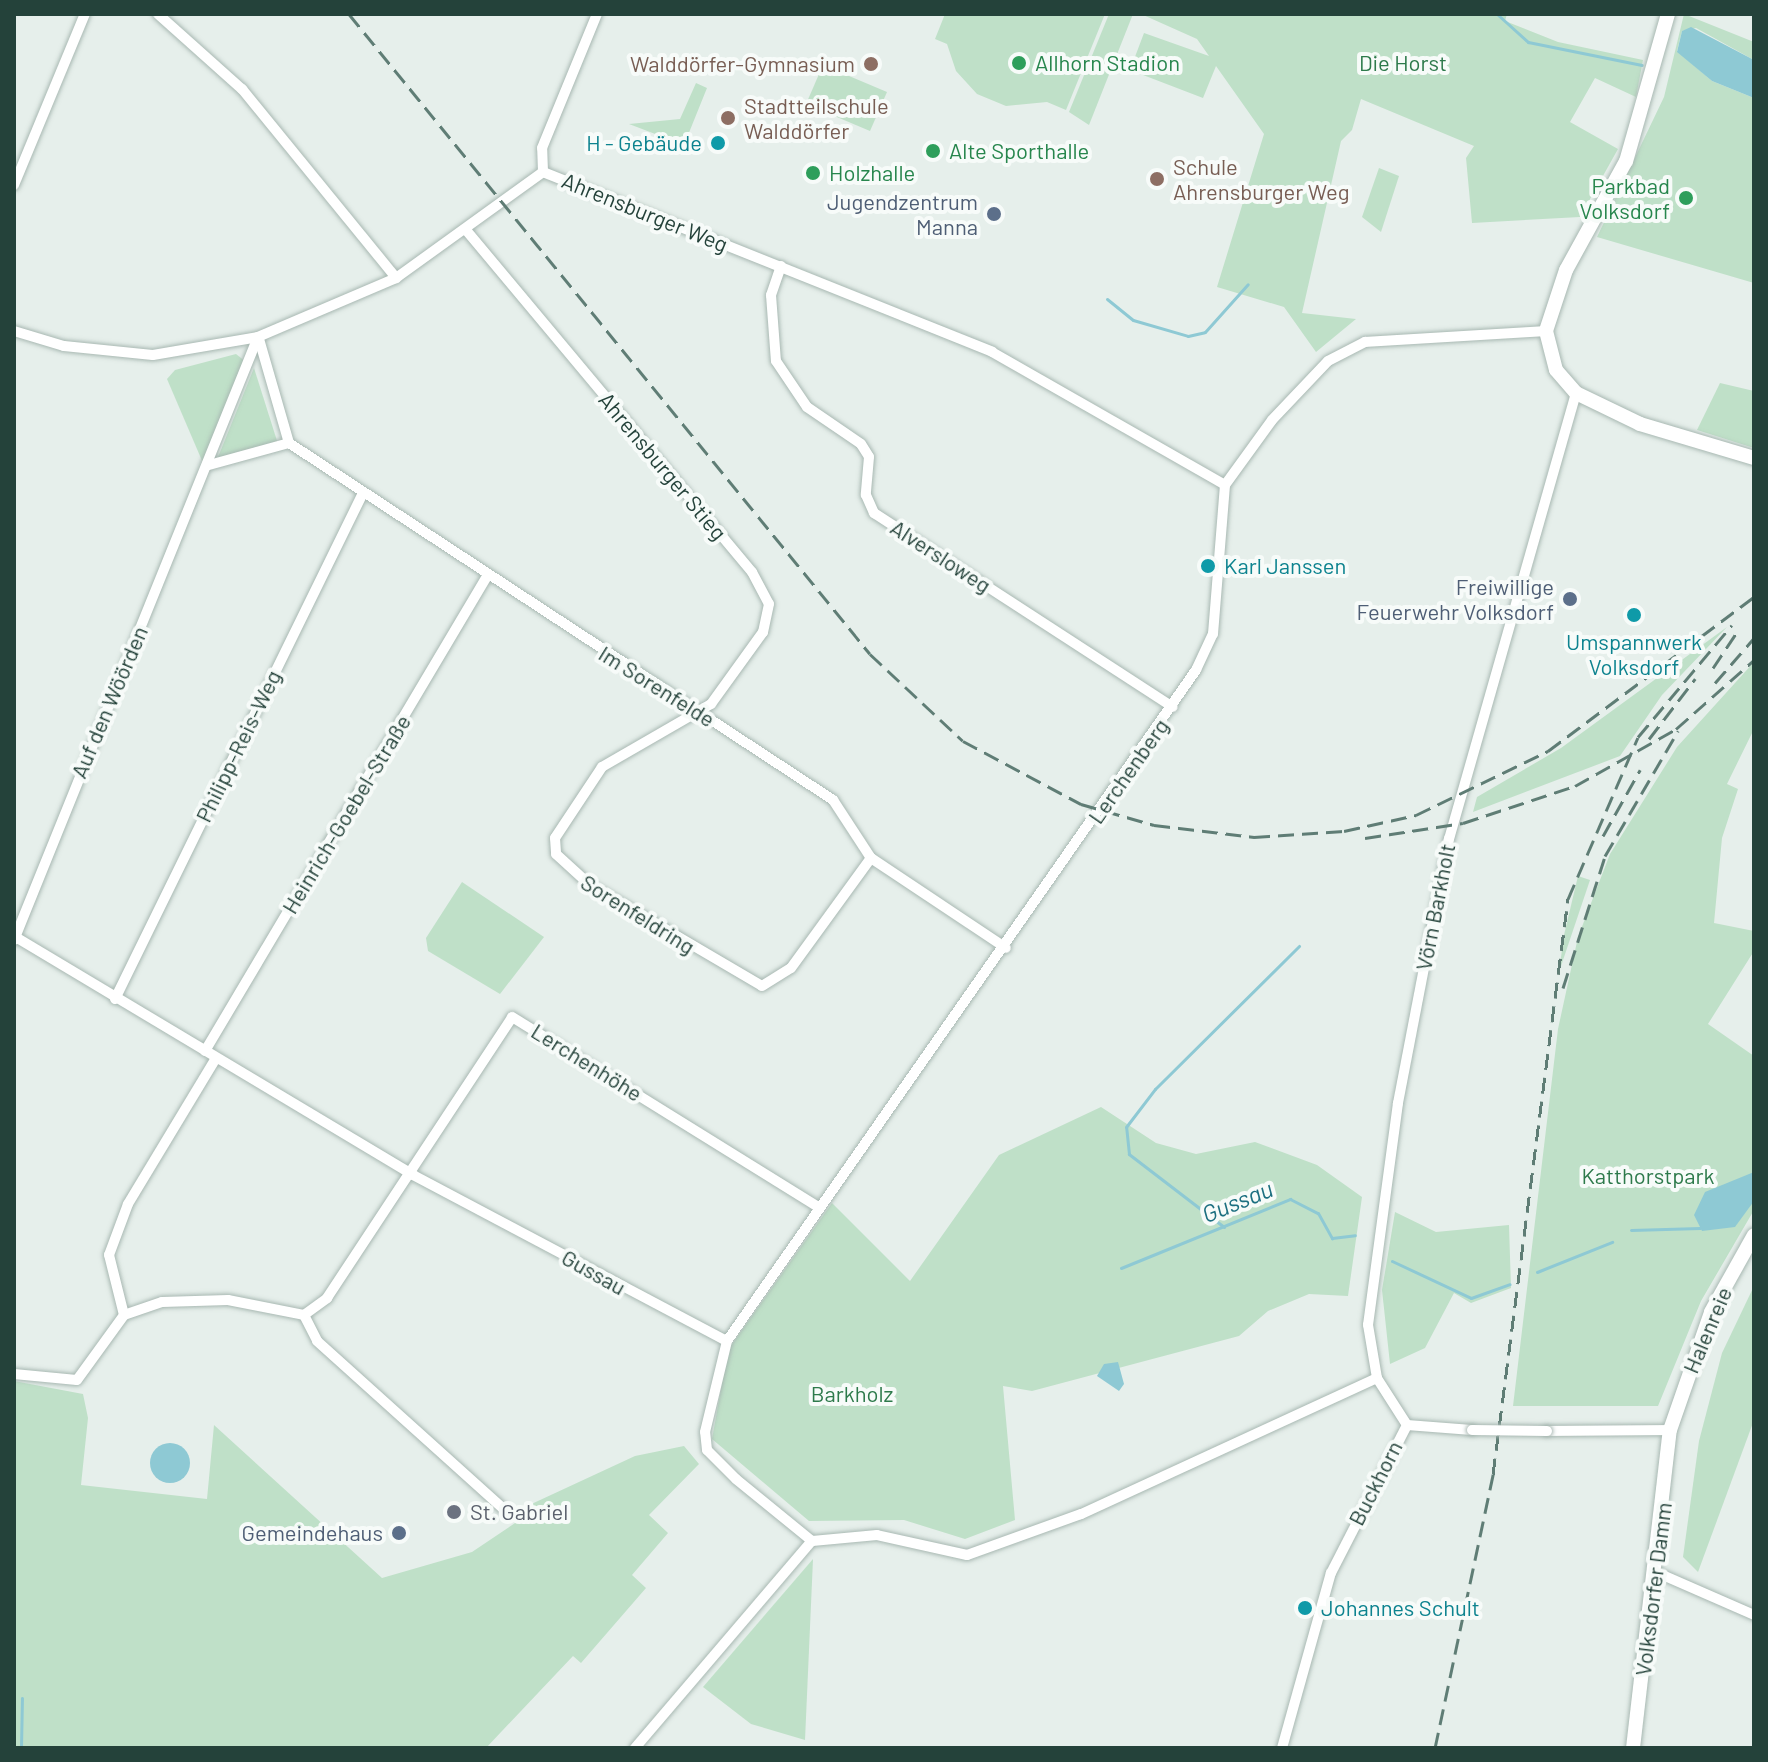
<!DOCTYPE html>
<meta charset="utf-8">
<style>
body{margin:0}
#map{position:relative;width:1768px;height:1762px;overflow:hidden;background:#e6efeb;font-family:Barlow,sans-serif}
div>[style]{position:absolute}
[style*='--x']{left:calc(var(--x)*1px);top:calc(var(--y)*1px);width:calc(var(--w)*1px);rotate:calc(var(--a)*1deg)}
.green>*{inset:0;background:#bfe0c8}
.water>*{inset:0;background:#8ec9d4}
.round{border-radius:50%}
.stream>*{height:3px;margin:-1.5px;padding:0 1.5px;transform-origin:1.5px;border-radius:1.5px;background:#8ec9d4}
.roads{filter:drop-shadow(0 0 2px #a8b8b2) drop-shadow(0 0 2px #a8b8b2)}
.street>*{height:10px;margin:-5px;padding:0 5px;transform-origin:5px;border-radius:5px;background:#fff}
.secondary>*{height:14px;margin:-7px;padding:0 7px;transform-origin:7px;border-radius:7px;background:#fff}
.rail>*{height:3px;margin-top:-1.5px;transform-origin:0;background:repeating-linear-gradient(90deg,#5f7d75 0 16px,transparent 0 24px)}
.bridges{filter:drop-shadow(0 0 2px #a8b8b2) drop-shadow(0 0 2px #a8b8b2)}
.street-bridge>*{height:10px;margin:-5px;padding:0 5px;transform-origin:5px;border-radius:5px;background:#fff}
.dots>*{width:22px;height:22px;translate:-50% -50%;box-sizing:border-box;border:4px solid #f7fbf9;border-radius:50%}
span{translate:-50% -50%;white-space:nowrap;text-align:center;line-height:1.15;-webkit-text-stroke:8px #f7fbf9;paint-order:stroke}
.leisure-label{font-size:22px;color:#27864d}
.left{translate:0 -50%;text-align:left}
.right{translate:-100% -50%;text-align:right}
.park-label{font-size:22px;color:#2d7a4b}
.education-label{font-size:22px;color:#785e54}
.culture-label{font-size:22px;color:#0d838f}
.service-label{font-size:22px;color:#4e5e75}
.street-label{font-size:22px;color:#24423a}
.worship-label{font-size:22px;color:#5b616d}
.water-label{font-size:24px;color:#1c6f80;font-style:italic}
.frame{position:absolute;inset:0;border:16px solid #24423a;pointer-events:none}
</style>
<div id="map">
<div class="green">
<i style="clip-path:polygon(945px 14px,1105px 14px,1066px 110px,1047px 102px,1006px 106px,977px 94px,956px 71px,947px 44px,935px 39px)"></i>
<i style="clip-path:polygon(1109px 14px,1133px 14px,1089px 125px,1069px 112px)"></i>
<i style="clip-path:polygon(1141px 14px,1507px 14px,1505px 21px,1558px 42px,1643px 60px,1636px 97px,1595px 78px,1570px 122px,1618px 149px,1580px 217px,1472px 223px,1466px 158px,1474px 146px,1361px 99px,1352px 130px,1341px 141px,1302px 313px,1356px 319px,1316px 352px,1284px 307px,1217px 287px,1264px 134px,1216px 66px,1203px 98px,1130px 70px,1144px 33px,1209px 56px,1197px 39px)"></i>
<i style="clip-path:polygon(1684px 14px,1754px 42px,1754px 60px,1696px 28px,1682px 31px,1677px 51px,1712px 81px,1754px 98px,1754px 283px,1597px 237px,1664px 97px)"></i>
<i style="clip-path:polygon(823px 65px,887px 92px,870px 131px,806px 104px)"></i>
<i style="clip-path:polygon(696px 83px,707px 88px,684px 145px,629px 124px,680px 119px)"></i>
<i style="clip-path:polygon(1379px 168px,1399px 176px,1381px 232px,1362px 217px)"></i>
<i style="clip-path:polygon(236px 354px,246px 362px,203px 463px,167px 379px,175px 370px)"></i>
<i style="clip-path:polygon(254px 368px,278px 444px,214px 467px)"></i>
<i style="clip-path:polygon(1720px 383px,1754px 391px,1754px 448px,1697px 430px)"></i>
<i style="clip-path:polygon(1727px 627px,1662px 695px,1620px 756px,1473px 812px,1477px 797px,1561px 748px)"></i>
<i style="clip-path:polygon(1754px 662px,1754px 729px,1727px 784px,1738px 789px,1722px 838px,1714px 923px,1754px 931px,1754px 951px,1708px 1024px,1754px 1056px,1754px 1210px,1701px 1301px,1658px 1406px,1513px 1406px,1558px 1029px,1578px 937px,1610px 854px,1677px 747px)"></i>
<i style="clip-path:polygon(1578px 876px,1590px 880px,1559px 972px,1564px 935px)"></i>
<i style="clip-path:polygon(462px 882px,544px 937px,500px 994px,428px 951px,426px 938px)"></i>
<i style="clip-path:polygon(1101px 1107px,1156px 1143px,1196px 1154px,1255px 1142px,1317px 1165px,1362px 1197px,1348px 1296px,1309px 1294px,1268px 1311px,1239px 1336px,1032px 1391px,1003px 1386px,1015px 1520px,965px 1539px,904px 1520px,809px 1521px,712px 1439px,728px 1350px,832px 1203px,910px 1281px,999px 1155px)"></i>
<i style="clip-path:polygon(1395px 1212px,1436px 1232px,1509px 1225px,1511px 1288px,1471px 1303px,1454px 1293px,1425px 1348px,1390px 1364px,1382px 1290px)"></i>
<i style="clip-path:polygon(1754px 1286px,1754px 1420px,1698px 1572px,1683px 1557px,1699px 1441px,1722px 1353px)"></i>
<i style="clip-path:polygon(14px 1381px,83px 1394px,88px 1418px,81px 1485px,207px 1499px,214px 1425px,382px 1578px,472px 1552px,527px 1515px,525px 1507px,635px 1456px,684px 1446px,699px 1464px,649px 1515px,668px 1533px,632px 1575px,646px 1588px,581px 1663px,573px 1656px,486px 1748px,14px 1748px)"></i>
<i style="clip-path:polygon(813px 1559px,805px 1740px,751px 1724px,703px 1687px)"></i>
</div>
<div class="water">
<i style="clip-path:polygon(1691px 27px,1754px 60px,1754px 98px,1712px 81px,1677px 52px,1682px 31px)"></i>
<i style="clip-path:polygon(1754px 1172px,1754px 1201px,1735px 1227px,1702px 1231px,1694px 1215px,1705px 1192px)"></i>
<i style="clip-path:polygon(1118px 1362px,1124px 1384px,1119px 1391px,1097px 1376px,1104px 1364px)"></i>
<i class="round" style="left:150px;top:1443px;width:40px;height:40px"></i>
</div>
<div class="stream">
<i style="--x:1497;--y:14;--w:42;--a:42.1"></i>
<i style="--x:1528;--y:42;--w:116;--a:11.4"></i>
<i style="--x:1107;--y:299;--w:33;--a:39"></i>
<i style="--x:1133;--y:320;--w:57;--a:16.2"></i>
<i style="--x:1188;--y:336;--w:17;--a:-13"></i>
<i style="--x:1205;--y:332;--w:64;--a:-48.1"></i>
<i style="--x:1224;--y:1227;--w:120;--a:-142.5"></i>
<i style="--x:1129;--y:1154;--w:27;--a:-96"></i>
<i style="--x:1126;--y:1127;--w:48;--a:-52.7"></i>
<i style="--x:1155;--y:1089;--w:203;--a:-44.8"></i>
<i style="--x:1631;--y:1230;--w:69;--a:-1.7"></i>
<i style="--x:1392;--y:1261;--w:87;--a:25.1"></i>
<i style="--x:1471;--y:1298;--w:41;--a:-19.7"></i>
<i style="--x:1121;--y:1268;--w:183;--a:-22.2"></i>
<i style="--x:1290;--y:1199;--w:31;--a:27"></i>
<i style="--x:1318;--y:1213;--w:29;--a:61"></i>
<i style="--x:1332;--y:1238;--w:23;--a:-7"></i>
<i style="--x:1537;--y:1272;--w:81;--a:-21.8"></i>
<i style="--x:21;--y:1748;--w:50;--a:-88.9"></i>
</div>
<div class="roads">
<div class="street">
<i style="--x:158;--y:14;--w:113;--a:41.8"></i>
<i style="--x:242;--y:89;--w:244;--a:50.8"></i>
<i style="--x:543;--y:172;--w:24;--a:-92"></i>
<i style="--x:542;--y:148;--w:145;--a:-67.7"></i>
<i style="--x:14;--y:185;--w:185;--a:-67.5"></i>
<i style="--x:466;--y:230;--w:446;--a:50.1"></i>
<i style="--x:752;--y:572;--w:36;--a:62"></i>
<i style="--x:769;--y:604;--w:29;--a:102"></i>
<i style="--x:763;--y:632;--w:89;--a:125.8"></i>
<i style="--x:711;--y:704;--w:126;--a:150"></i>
<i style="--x:602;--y:767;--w:85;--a:123.5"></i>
<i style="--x:555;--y:838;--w:16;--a:86"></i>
<i style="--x:556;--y:854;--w:46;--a:42.4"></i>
<i style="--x:590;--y:885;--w:199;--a:30.4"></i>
<i style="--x:762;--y:986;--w:34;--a:-32"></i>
<i style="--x:791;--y:968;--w:136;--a:-54"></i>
<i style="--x:781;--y:266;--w:31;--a:109"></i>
<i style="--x:771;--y:295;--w:66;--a:85.7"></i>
<i style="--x:776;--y:361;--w:55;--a:56"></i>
<i style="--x:807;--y:407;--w:65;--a:34.4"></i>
<i style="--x:861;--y:444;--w:15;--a:58"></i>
<i style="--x:869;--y:457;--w:38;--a:95"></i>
<i style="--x:866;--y:495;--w:20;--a:66"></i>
<i style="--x:874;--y:513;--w:356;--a:33"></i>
<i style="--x:14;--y:331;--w:52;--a:16.7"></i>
<i style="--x:64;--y:346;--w:89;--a:5.8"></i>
<i style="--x:153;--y:355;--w:107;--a:-9.7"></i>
<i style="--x:258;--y:337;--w:150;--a:-23.1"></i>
<i style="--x:396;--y:278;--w:181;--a:-35.8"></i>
<i style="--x:543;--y:172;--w:484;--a:21.8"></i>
<i style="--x:992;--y:352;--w:268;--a:29.7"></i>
<i style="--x:289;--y:443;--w:651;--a:33.27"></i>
<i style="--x:833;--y:800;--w:69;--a:56.8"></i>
<i style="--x:871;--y:858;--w:162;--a:33.7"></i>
<i style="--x:209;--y:465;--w:83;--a:-15.4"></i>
<i style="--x:289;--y:443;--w:108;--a:-106.1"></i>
<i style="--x:14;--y:936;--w:465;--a:30.9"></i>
<i style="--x:413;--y:1175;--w:355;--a:27.9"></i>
<i style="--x:14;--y:940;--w:650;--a:-67.97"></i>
<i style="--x:115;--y:999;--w:564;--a:-63.89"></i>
<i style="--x:205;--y:1051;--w:550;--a:-59.29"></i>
<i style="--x:124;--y:1315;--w:62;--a:-104"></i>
<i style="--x:109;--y:1255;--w:54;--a:-69.6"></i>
<i style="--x:128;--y:1204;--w:170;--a:-58.9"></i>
<i style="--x:304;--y:1315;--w:29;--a:-36"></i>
<i style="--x:327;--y:1298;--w:336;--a:-56.6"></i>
<i style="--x:512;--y:1017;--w:362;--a:31.8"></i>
<i style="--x:304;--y:1315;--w:29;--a:63"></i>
<i style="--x:317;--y:1341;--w:253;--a:42"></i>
<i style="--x:14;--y:1374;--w:63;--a:5.4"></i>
<i style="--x:77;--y:1380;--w:80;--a:-54.1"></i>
<i style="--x:124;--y:1315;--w:40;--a:-18.9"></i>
<i style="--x:162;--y:1302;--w:66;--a:-1.7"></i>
<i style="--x:228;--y:1300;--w:77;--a:11.2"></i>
<i style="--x:1377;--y:1378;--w:326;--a:155.3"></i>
<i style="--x:1081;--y:1514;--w:121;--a:160.2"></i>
<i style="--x:967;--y:1555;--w:92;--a:-167.5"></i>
<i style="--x:877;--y:1535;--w:65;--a:174.7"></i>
<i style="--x:812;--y:1541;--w:98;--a:-140.8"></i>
<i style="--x:736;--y:1479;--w:41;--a:-135"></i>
<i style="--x:707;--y:1450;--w:18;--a:-96"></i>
<i style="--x:705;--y:1432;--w:94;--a:-76.4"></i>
<i style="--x:727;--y:1341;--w:819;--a:-55.05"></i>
<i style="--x:1196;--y:670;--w:40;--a:-65"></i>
<i style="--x:1213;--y:634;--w:149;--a:-85.4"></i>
<i style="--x:1225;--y:485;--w:80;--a:-54.1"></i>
<i style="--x:1272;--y:420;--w:81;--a:-46.5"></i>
<i style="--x:1328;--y:361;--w:42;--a:-27.2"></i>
<i style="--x:1365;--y:342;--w:181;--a:-3.5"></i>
<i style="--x:1407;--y:1425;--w:56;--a:-122.6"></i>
<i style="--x:1377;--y:1378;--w:54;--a:-99.6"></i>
<i style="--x:1368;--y:1325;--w:224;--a:-82.3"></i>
<i style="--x:1398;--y:1103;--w:269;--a:-79.1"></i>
<i style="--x:1449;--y:839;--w:464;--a:-74.1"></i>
<i style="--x:1407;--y:1425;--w:65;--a:4.4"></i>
<i style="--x:1547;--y:1431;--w:123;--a:-0.5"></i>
<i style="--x:1658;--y:1573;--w:105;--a:23.6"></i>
<i style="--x:635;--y:1748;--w:272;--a:-49.5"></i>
<i style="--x:1282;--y:1748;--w:182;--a:-74.4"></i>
<i style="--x:1331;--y:1573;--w:166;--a:-62.8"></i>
</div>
<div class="secondary">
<i style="--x:1668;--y:14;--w:153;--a:105.9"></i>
<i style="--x:1626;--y:161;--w:124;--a:118.8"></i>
<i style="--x:1566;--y:270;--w:64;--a:108.2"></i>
<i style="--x:1546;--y:331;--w:40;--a:75.6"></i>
<i style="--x:1556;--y:370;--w:30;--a:49"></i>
<i style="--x:1576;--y:393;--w:71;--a:25.8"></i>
<i style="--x:1640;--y:424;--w:119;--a:16.6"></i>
<i style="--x:1633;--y:1748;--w:320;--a:-83.4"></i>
<i style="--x:1670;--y:1430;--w:125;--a:-70.8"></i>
<i style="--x:1711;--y:1312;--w:88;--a:-60.8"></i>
</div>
</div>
<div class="rail">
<i style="--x:349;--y:14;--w:825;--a:50.85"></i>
<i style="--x:870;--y:654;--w:127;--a:43.1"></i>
<i style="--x:963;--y:741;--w:134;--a:28.1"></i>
<i style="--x:1081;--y:804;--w:76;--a:16"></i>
<i style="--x:1154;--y:825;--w:101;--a:6.8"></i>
<i style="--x:1254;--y:837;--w:90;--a:-3.8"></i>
<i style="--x:1344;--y:831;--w:74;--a:-12.5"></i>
<i style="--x:1416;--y:815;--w:147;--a:-25.9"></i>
<i style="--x:1548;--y:751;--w:257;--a:-36.8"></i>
<i style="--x:1713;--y:668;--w:47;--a:-56.3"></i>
<i style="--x:1715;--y:683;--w:60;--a:-49.1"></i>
<i style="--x:1649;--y:739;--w:76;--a:-52.5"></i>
<i style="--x:1603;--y:836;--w:76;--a:-60.7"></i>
<i style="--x:1365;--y:838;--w:99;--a:-8.7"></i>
<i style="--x:1463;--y:823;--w:118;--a:-18.3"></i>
<i style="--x:1575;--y:786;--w:116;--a:-29.4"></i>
<i style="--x:1676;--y:729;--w:104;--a:-41.5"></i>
<i style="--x:1563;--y:988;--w:139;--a:-72.3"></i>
<i style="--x:1605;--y:856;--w:145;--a:-59.7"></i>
<i style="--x:1435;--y:1748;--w:280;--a:-78"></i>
<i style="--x:1493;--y:1474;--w:580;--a:-82.57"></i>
<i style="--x:1568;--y:899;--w:176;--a:-66.6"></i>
<i style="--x:1638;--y:737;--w:146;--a:-50"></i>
</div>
<div class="bridges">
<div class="street-bridge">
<i style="--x:1472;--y:1430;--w:75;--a:0.8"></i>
</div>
</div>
<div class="dots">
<i style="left:1019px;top:63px;background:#2e9e5b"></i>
<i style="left:871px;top:64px;background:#8d6e63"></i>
<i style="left:728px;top:118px;background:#8d6e63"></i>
<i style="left:718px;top:143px;background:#0f9aa8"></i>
<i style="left:933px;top:151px;background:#2e9e5b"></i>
<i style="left:813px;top:173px;background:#2e9e5b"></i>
<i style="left:1157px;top:179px;background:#8d6e63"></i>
<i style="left:1686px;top:198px;background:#2e9e5b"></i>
<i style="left:994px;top:214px;background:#5c6f8a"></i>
<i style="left:1208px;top:566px;background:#0f9aa8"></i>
<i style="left:1570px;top:599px;background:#5c6f8a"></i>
<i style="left:1634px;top:615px;background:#0f9aa8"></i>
<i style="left:454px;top:1512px;background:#6b7280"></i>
<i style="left:399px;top:1533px;background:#5c6f8a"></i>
<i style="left:1305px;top:1608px;background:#0f9aa8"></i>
</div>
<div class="leisure-label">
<span class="left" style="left:1035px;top:63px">Allhorn Stadion</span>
<span class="left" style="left:949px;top:151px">Alte Sporthalle</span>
<span class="left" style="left:829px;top:173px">Holzhalle</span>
<span class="right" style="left:1670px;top:198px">Parkbad<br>Volksdorf</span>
</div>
<div class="park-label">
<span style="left:1403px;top:63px">Die Horst</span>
<span style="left:1648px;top:1176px">Katthorstpark</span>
<span style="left:852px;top:1394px">Barkholz</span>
</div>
<div class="education-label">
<span class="right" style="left:855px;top:64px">Walddörfer-Gymnasium</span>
<span class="left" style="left:744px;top:118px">Stadtteilschule<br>Walddörfer</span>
<span class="left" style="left:1173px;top:179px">Schule<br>Ahrensburger Weg</span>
</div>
<div class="culture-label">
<span class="right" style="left:702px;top:143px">H - Gebäude</span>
<span class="left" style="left:1224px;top:566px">Karl Janssen</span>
<span style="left:1634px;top:654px">Umspannwerk<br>Volksdorf</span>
<span class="left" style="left:1321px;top:1608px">Johannes Schult</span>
</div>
<div class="service-label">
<span class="right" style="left:978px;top:214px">Jugendzentrum<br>Manna</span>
<span class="right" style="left:1554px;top:599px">Freiwillige<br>Feuerwehr Volksdorf</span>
<span class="right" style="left:383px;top:1533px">Gemeindehaus</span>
</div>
<div class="street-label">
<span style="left:645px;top:212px;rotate:22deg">Ahrensburger Weg</span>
<span style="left:663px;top:466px;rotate:50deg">Ahrensburger Stieg</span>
<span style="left:941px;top:556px;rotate:33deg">Alversloweg</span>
<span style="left:657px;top:686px;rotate:32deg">Im Sorenfelde</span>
<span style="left:109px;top:702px;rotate:-67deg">Auf den Wöörden</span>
<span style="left:238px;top:746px;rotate:-64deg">Philipp-Reis-Weg</span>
<span style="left:1128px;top:771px;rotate:-55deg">Lerchenberg</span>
<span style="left:346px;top:814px;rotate:-59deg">Heinrich-Goebel-Straße</span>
<span style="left:1435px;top:907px;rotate:-79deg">Vörn Barkholt</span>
<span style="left:638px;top:914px;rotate:32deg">Sorenfeldring</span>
<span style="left:587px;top:1062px;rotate:32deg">Lerchenhöhe</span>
<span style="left:594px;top:1272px;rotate:29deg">Gussau</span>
<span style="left:1707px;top:1330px;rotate:-67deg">Halenreie</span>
<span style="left:1375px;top:1483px;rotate:-63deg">Buckhorn</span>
<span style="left:1653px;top:1589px;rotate:-83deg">Volksdorfer Damm</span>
</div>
<div class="worship-label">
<span class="left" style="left:470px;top:1512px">St. Gabriel</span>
</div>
<div class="water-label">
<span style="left:1237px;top:1201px;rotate:-22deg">Gussau</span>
</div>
<div class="frame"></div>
</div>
